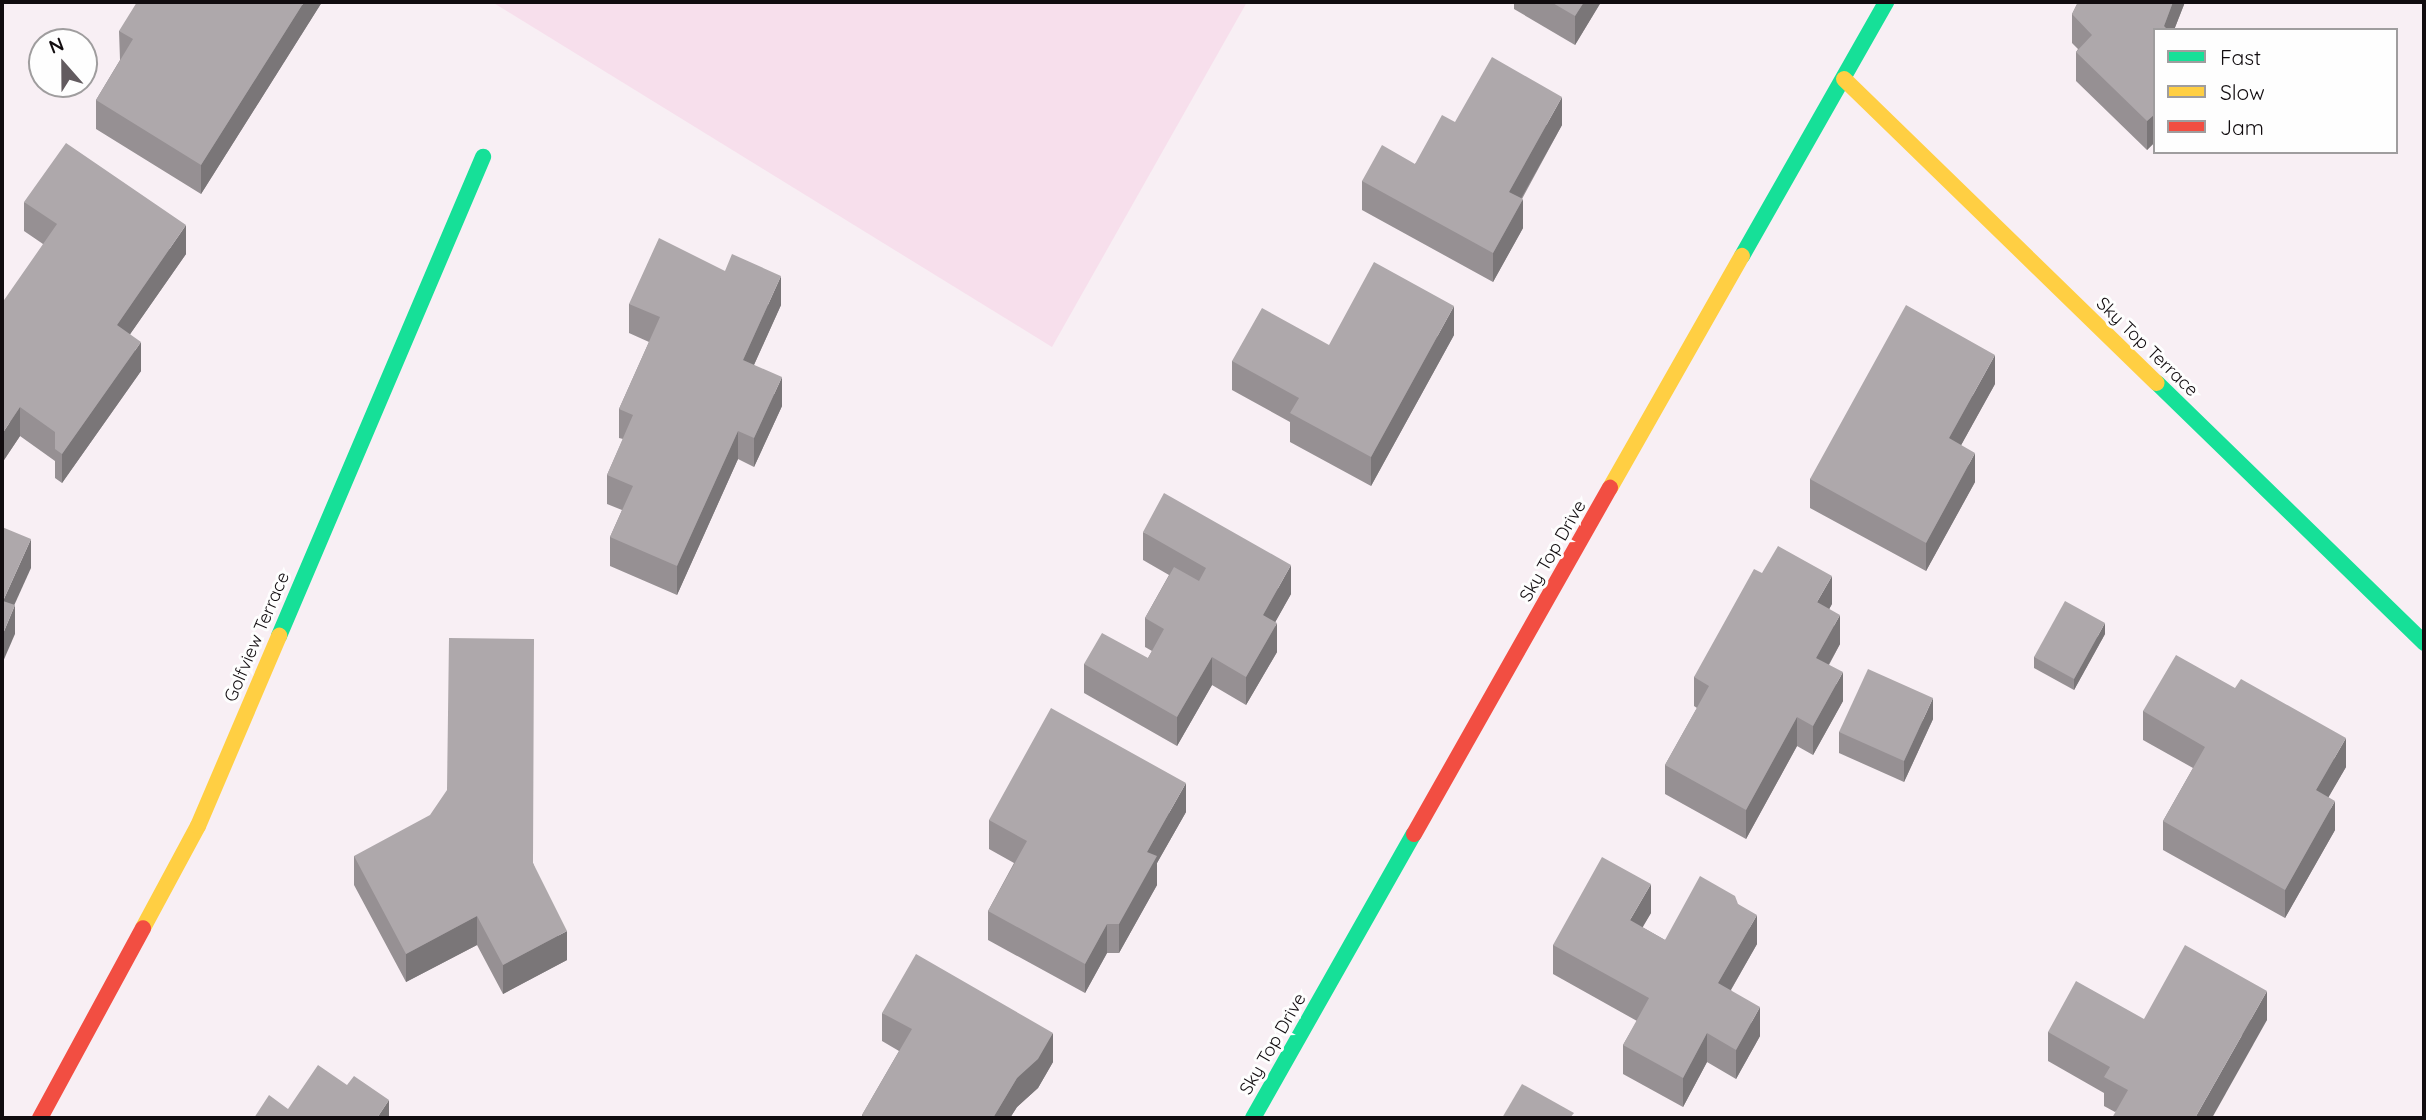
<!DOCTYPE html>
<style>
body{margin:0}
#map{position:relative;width:2426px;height:1120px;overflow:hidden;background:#f8eff4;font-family:Quicksand,sans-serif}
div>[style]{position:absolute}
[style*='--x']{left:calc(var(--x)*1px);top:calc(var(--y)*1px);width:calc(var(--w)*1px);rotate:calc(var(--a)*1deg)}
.green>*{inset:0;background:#f7dfec}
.fast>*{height:16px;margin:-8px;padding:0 8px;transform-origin:8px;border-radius:8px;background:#16e098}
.slow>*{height:16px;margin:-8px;padding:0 8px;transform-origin:8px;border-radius:8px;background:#ffcf43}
.jam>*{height:16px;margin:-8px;padding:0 8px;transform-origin:8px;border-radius:8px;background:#f24e42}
.wall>*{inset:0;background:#969093}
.shaded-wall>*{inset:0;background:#7a7678}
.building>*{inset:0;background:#aea8ab}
span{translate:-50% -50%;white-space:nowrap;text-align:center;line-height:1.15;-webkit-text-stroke:6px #fefefe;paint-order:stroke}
.street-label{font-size:18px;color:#110c0f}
.frame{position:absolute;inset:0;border:4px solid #110c0f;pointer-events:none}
.legend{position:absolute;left:2153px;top:28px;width:245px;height:126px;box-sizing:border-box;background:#fefefe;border:2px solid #9f9d9e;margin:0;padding:9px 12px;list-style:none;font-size:21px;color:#110c0f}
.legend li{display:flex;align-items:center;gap:14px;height:35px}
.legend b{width:35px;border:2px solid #9f9d9e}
.north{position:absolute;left:28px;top:28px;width:70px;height:70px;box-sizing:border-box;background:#fefefe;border:2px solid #9f9d9e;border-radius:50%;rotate:339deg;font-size:19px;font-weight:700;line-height:28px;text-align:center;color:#110c0f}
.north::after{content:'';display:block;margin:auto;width:24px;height:32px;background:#625b5f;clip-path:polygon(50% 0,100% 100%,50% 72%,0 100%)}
</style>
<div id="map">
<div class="green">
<i style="clip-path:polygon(492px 2px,1247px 2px,1052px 347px)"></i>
</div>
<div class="fast">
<i style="--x:1742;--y:256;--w:292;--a:-60.4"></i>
<i style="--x:2157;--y:383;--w:373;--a:44.2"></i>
<i style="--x:279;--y:636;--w:521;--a:-66.93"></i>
<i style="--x:1253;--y:1118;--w:326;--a:-60.5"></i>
</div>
<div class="slow">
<i style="--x:1844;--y:79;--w:436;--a:44.2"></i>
<i style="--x:1610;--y:488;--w:267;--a:-60.4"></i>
<i style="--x:143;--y:928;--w:116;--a:-61.7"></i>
<i style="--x:198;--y:826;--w:207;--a:-66.9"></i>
</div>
<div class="jam">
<i style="--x:1414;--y:834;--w:398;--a:-60.5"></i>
<i style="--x:40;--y:1118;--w:216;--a:-61.5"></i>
</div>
<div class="wall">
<i style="clip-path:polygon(322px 2px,201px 194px,96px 129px,96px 100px,120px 60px,119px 31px)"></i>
<i style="clip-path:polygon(1514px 2px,1601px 2px,1575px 45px,1514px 9px)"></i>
<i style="clip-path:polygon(2078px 2px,2185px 2px,2174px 30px,2155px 30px,2155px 142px,2147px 150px,2076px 81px,2076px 52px,2078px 49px,2072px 43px,2072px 14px)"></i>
<i style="clip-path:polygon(1455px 122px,1562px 125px,1522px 199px,1523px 228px,1493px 282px,1362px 210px,1362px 181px,1415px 164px)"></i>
<i style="clip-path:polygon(24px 202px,186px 254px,130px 334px,141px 371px,62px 483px,55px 478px,55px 461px,20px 436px,2px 463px,43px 244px,24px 231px)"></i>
<i style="clip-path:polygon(629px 304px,781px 305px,754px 365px,782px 406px,754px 467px,738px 459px,677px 595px,610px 566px,610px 537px,622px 510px,607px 504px,607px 475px,623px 439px,619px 438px,619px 409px,649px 342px,629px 333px)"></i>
<i style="clip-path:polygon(1454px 335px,1371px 486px,1290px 442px,1290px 422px,1232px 390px,1232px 361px,1329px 345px)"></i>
<i style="clip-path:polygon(1995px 384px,1961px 445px,1975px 482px,1926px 571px,1810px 508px,1810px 479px)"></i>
<i style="clip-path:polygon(1143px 532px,1291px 594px,1275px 622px,1277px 652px,1246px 705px,1212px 685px,1177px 746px,1084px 693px,1084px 664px,1148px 658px,1152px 651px,1145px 647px,1145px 618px,1169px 575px,1143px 560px)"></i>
<i style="clip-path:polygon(1832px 604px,1829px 609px,1840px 644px,1829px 665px,1843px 701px,1813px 755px,1797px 746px,1746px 839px,1665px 794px,1665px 765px,1697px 708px,1694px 706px,1694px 677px)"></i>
<i style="clip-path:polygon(2105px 634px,2074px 690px,2034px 668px,2034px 657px)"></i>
<i style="clip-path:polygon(2235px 688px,2346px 767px,2328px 797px,2335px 830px,2285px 918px,2163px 850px,2163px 821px,2193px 768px,2143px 740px,2143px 711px)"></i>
<i style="clip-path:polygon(1933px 719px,1904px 782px,1839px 753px,1839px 732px)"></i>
<i style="clip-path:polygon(1186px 812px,1157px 863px,1157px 885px,1119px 953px,1107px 953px,1085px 993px,988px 940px,988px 911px,1014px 863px,989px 849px,989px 820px)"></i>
<i style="clip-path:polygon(354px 856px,533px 863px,567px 960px,503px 994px,477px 945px,406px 982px,354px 885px)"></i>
<i style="clip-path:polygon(1738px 904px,1757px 944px,1731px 990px,1760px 1036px,1736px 1079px,1707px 1062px,1683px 1107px,1623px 1074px,1623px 1045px,1637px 1021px,1553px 974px,1553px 945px,1651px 913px,1642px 927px,1665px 940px)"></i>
<i style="clip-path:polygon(882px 1013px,1053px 1062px,1038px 1088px,1017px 1107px,1010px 1118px,862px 1118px,862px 1115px,899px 1051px,882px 1041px)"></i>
<i style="clip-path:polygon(2144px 1019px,2267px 1020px,2115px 1112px,2104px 1106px,2104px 1093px,2048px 1061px,2048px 1032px)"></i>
</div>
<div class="shaded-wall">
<i style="clip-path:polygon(304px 2px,322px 2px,201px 194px,201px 165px)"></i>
<i style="clip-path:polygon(1584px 2px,1601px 2px,1575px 45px,1575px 16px)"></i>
<i style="clip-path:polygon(2173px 2px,2185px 2px,2174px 30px,2164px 30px,2164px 26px)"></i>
<i style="clip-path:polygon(1562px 97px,1562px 125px,1509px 220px,1509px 192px)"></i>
<i style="clip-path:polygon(2155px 114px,2155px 142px,2147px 150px,2147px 121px)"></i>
<i style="clip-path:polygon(1523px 199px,1523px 228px,1493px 282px,1493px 253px)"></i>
<i style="clip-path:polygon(186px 225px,186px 254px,117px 353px,117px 325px)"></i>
<i style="clip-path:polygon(781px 276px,781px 305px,743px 389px,743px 360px)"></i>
<i style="clip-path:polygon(1454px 306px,1454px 335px,1371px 486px,1371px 457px)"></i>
<i style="clip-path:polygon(141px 342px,141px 371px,62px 483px,62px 454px)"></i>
<i style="clip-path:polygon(1995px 355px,1995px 384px,1949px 467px,1949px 438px)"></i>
<i style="clip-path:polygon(782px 377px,782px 406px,754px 467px,754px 438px)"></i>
<i style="clip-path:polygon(20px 407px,20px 436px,2px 463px,2px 434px)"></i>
<i style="clip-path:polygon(738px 431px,738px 459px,677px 595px,677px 566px)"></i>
<i style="clip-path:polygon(1975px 453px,1975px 482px,1926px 571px,1926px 543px)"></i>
<i style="clip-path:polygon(31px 539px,31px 568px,3px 630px,3px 601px)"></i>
<i style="clip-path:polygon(1291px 565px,1291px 594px,1263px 644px,1263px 615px)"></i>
<i style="clip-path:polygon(1832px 576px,1832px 604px,1817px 631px,1817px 602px)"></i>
<i style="clip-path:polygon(15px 605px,15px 634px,2px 664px,2px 636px)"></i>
<i style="clip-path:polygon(1840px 615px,1840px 644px,1816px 687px,1816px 658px)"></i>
<i style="clip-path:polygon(1277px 623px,1277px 652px,1246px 705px,1246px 677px)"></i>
<i style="clip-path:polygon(2105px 623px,2105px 634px,2074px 690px,2074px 679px)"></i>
<i style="clip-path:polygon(1212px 657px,1212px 685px,1177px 746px,1177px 717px)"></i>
<i style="clip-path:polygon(1843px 672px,1843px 701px,1813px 755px,1813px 726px)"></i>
<i style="clip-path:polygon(1933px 698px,1933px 719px,1904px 782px,1904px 761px)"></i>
<i style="clip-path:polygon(1797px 717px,1797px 746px,1746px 839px,1746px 810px)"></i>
<i style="clip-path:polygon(2346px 738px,2346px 767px,2316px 819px,2316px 790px)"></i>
<i style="clip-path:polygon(1186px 783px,1186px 812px,1157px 863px,1157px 885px,1119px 953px,1119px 924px,1147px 852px)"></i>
<i style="clip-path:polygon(2335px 801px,2335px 830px,2285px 918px,2285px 890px)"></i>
<i style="clip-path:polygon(1651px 884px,1651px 913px,1630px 949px,1630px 920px)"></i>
<i style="clip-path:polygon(1757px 915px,1757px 944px,1718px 1012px,1718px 983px)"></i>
<i style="clip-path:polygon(477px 916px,477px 945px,406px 982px,406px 954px)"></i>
<i style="clip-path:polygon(1107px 924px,1107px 953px,1085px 993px,1085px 964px)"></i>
<i style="clip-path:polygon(567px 931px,567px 960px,503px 994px,503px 965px)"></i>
<i style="clip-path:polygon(2267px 991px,2267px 1020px,2212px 1118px,2195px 1118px)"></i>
<i style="clip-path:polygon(1760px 1007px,1760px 1036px,1736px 1079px,1736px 1050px)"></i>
<i style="clip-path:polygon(1053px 1033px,1053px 1062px,1038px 1088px,1017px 1107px,1010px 1118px,993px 1118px,1017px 1078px)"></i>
<i style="clip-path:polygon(1707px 1033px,1707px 1062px,1683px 1107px,1683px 1078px)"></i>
<i style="clip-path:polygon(389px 1100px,389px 1118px,377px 1118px)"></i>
</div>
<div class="building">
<i style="clip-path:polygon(137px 2px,304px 2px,201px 165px,96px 100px,133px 39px,119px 31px)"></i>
<i style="clip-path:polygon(1551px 2px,1584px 2px,1575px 16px)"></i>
<i style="clip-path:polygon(2078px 2px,2173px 2px,2164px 26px,2168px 30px,2155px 30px,2155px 114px,2147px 121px,2076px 52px,2092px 35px,2072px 14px)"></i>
<i style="clip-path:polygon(1492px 57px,1562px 97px,1509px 192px,1523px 199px,1493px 253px,1362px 181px,1382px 145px,1415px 164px,1442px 115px,1455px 122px)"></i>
<i style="clip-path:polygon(66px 143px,186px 225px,117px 325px,141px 342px,62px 454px,55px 449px,55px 432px,20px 407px,2px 434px,2px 303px,57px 224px,24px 202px)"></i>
<i style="clip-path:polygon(659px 238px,725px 271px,732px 254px,781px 276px,743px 360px,782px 377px,754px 438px,738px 431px,677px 566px,610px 537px,633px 486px,607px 475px,633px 415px,619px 409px,660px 317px,629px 304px)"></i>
<i style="clip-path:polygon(1374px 262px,1454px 306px,1371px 457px,1290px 413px,1299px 398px,1232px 361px,1262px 308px,1329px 345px)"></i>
<i style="clip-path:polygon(1906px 305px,1995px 355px,1949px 438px,1975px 453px,1926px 543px,1810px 479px)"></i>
<i style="clip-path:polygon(1164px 493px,1291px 565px,1263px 615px,1277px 623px,1246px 677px,1212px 657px,1177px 717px,1084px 664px,1102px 633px,1148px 658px,1164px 629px,1145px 618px,1174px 567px,1199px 581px,1206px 568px,1143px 532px)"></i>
<i style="clip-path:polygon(2px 527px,31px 539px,3px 601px,15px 605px,2px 636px)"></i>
<i style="clip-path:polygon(1778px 546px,1832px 576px,1817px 602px,1840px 615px,1816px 658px,1843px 672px,1813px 726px,1797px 717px,1746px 810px,1665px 765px,1709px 686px,1694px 677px,1754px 569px,1762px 573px)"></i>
<i style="clip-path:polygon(2065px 601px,2105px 623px,2074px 679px,2034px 657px)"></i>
<i style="clip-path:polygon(449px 638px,534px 639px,533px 863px,567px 931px,503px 965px,477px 916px,406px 954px,354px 856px,430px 815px,447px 790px)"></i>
<i style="clip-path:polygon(2176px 655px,2235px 688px,2241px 679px,2346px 738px,2316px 790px,2335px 801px,2285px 890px,2163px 821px,2205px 747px,2143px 711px)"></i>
<i style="clip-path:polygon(1868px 669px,1933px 698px,1904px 761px,1839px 732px)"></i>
<i style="clip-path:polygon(1051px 708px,1186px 783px,1147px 852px,1157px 856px,1119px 924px,1107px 924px,1085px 964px,988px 911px,1027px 841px,989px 820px)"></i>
<i style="clip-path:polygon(1602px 857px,1651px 884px,1630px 920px,1665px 940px,1700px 876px,1735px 896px,1738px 904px,1757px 915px,1718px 983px,1760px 1007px,1736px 1050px,1707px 1033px,1683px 1078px,1623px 1045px,1649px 998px,1553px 945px)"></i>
<i style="clip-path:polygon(2185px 945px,2267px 991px,2195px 1118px,2112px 1118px,2128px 1090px,2104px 1077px,2110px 1067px,2048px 1032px,2076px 981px,2144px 1019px)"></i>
<i style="clip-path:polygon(916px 954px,1053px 1033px,1038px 1059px,1017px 1078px,993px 1118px,868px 1118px,862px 1115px,912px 1029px,882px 1013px)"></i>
<i style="clip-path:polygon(318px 1065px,347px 1085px,354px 1076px,389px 1100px,377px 1118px,254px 1118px,269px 1095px,288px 1109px)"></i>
<i style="clip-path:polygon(1522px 1084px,1574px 1113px,1570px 1118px,1502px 1118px)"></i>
</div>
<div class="street-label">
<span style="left:2147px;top:347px;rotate:44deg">Sky Top Terrace</span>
<span style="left:1553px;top:551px;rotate:-60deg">Sky Top Drive</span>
<span style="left:257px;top:637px;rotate:-67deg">Golfview Terrace</span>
<span style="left:1273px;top:1044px;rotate:-60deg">Sky Top Drive</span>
</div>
<div class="frame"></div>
<ul class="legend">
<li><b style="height:9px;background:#16e098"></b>Fast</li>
<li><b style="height:9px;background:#ffcf43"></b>Slow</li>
<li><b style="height:9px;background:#f24e42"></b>Jam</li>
</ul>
<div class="north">N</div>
</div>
